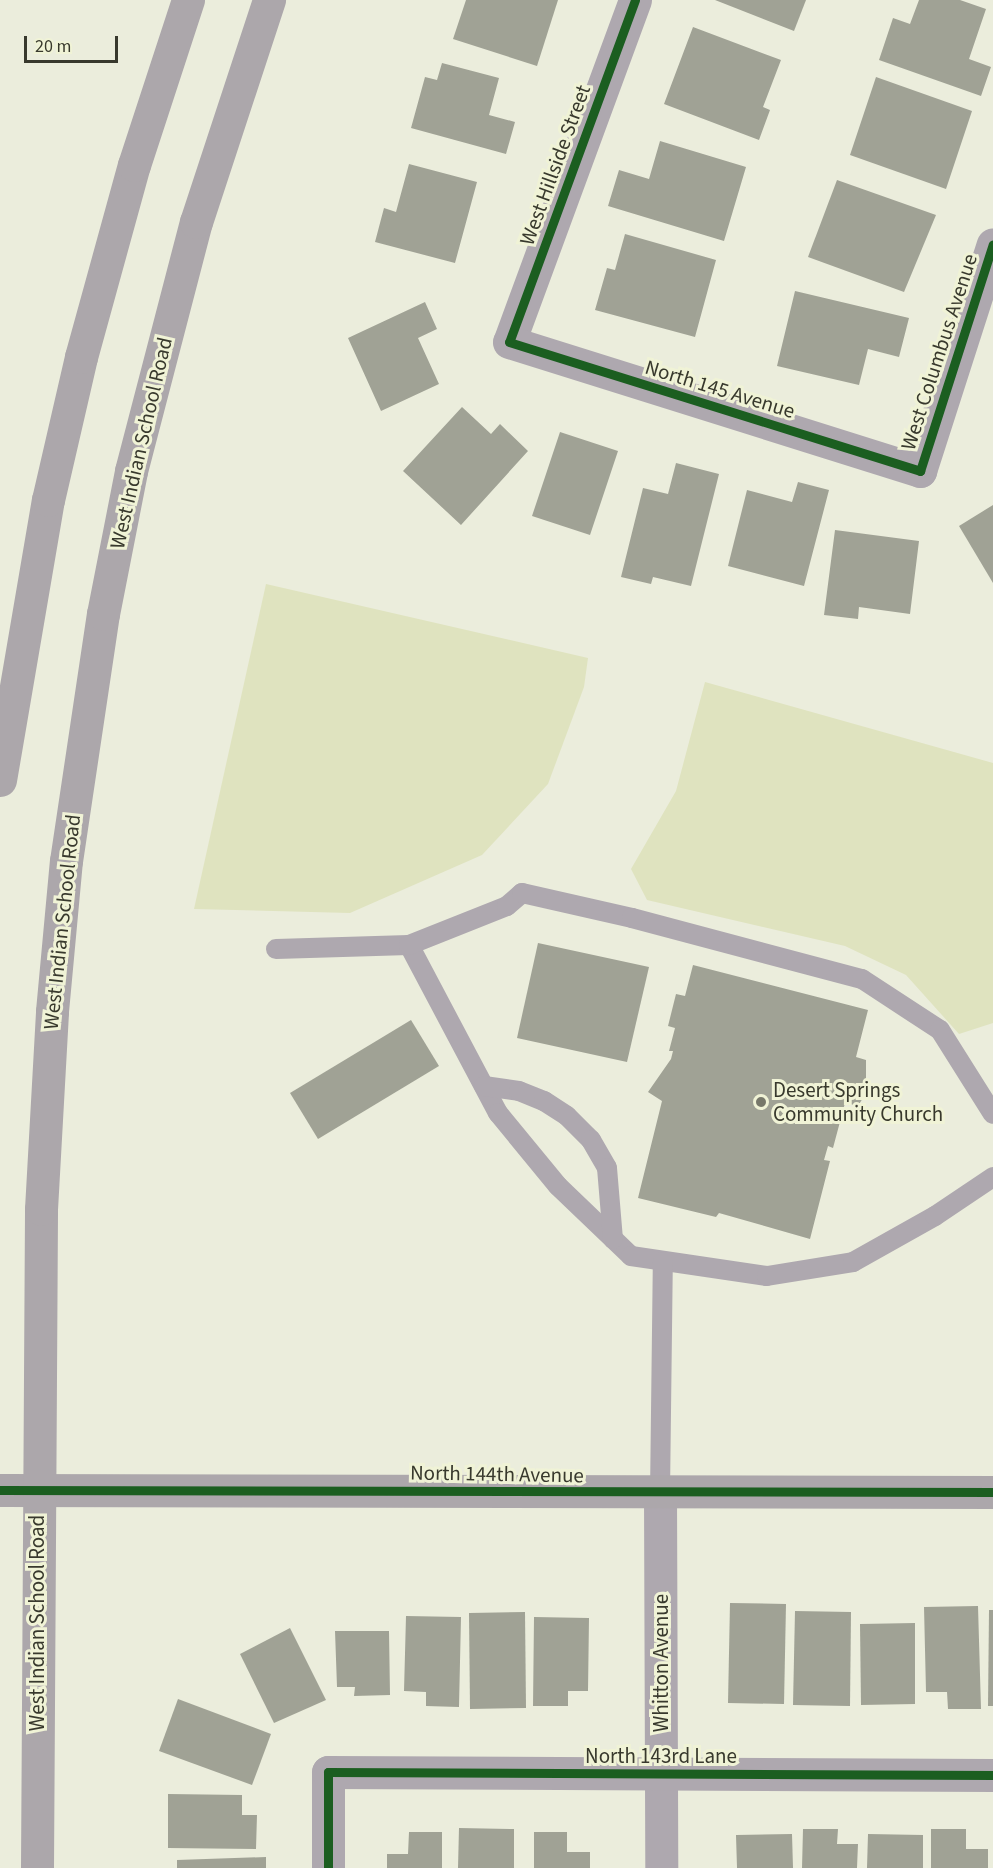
<!DOCTYPE html>
<style>
body{margin:0}
#map{position:relative;width:993px;height:1868px;overflow:hidden;background:#ebeddc;font-family:"Source Sans 3",sans-serif}
div>[style]{position:absolute}
[style*='--x']{left:calc(var(--x)*1px);top:calc(var(--y)*1px);width:calc(var(--w)*1px);rotate:calc(var(--a)*1deg)}
.green>*{inset:0;background:#dfe3bf}
.building>*{inset:0;background:#a0a295}
.service>*{height:20px;margin:-10px;padding:0 10px;transform-origin:10px;border-radius:10px;background:#aea8af}
.minor>*{height:33px;margin:-16.5px;padding:0 16.5px;transform-origin:16.5px;border-radius:16.5px;background:#aea8af}
.secondary>*{height:33px;margin:-16.5px;padding:0 16.5px;transform-origin:16.5px;border-radius:16.5px;background:#aca7ab}
.cycleway>*{height:9px;margin:-4.5px;padding:0 4.5px;transform-origin:4.5px;border-radius:4.5px;background:#1b5e20}
.dots>*{width:16px;height:16px;translate:-50% -50%;box-sizing:border-box;border:3px solid #f0f3d6;border-radius:50%}
span{translate:-50% -50%;white-space:nowrap;text-align:center;line-height:1.15;-webkit-text-stroke:6px #f0f3d6;paint-order:stroke}
.street-label{font-size:21px;color:#38392d}
.poi-label{font-size:21px;color:#38392d}
.left{translate:0 -50%;text-align:left}
.scale{position:absolute;left:24px;top:36px;width:94px;height:27px;box-sizing:border-box;border:3px solid #38392d;border-top:0;padding-left:8px;font-size:18px;line-height:21px;white-space:nowrap;color:#38392d;-webkit-text-stroke:4px #f0f3d6;paint-order:stroke}
</style>
<div id="map">
<div class="green">
<i style="clip-path:polygon(266px 584px,588px 658px,584px 687px,548px 784px,482px 855px,350px 913px,194px 909px)"></i>
<i style="clip-path:polygon(705px 682px,993px 763px,993px 1023px,959px 1034px,906px 975px,845px 946px,647px 900px,631px 869px,676px 791px)"></i>
</div>
<div class="building">
<i style="clip-path:polygon(466px 0,558px 0,537px 66px,453px 39px)"></i>
<i style="clip-path:polygon(715px 0,806px 0,794px 31px)"></i>
<i style="clip-path:polygon(919px 0,960px 0,986px 9px,969px 59px,991px 67px,981px 96px,879px 60px,893px 18px,910px 24px)"></i>
<i style="clip-path:polygon(693px 27px,781px 60px,763px 107px,770px 110px,759px 140px,664px 104px)"></i>
<i style="clip-path:polygon(442px 63px,499px 78px,489px 115px,515px 122px,506px 154px,411px 128px,425px 77px,437px 80px)"></i>
<i style="clip-path:polygon(876px 77px,972px 111px,946px 189px,850px 155px)"></i>
<i style="clip-path:polygon(660px 141px,746px 167px,724px 241px,608px 206px,619px 170px,649px 179px)"></i>
<i style="clip-path:polygon(409px 164px,477px 182px,455px 263px,375px 242px,384px 208px,396px 212px)"></i>
<i style="clip-path:polygon(837px 180px,936px 215px,904px 292px,808px 257px)"></i>
<i style="clip-path:polygon(625px 234px,716px 260px,695px 337px,595px 310px,607px 268px,615px 270px)"></i>
<i style="clip-path:polygon(795px 291px,909px 318px,899px 357px,868px 349px,859px 385px,777px 366px)"></i>
<i style="clip-path:polygon(425px 302px,437px 329px,418px 338px,439px 384px,381px 411px,348px 338px)"></i>
<i style="clip-path:polygon(462px 407px,491px 434px,500px 424px,528px 451px,461px 525px,403px 471px)"></i>
<i style="clip-path:polygon(560px 432px,618px 451px,590px 535px,532px 516px)"></i>
<i style="clip-path:polygon(676px 463px,719px 474px,691px 586px,653px 577px,651px 584px,621px 577px,643px 488px,668px 494px)"></i>
<i style="clip-path:polygon(798px 482px,829px 490px,804px 586px,728px 566px,747px 490px,792px 502px)"></i>
<i style="clip-path:polygon(993px 505px,993px 583px,959px 526px)"></i>
<i style="clip-path:polygon(835px 530px,919px 541px,910px 614px,859px 607px,858px 619px,824px 615px)"></i>
<i style="clip-path:polygon(538px 943px,649px 967px,627px 1062px,517px 1038px)"></i>
<i style="clip-path:polygon(693px 965px,868px 1010px,856px 1057px,866px 1060px,866px 1093px,858px 1106px,845px 1103px,833px 1148px,828px 1146px,824px 1160px,830px 1161px,810px 1239px,719px 1213px,716px 1217px,638px 1198px,662px 1101px,648px 1092px,671px 1059px,673px 1051px,669px 1051px,675px 1028px,668px 1026px,676px 994px,685px 996px)"></i>
<i style="clip-path:polygon(411px 1020px,439px 1066px,318px 1139px,290px 1093px)"></i>
<i style="clip-path:polygon(730px 1603px,786px 1604px,784px 1704px,728px 1703px)"></i>
<i style="clip-path:polygon(978px 1606px,981px 1709px,948px 1709px,947px 1692px,926px 1692px,924px 1607px)"></i>
<i style="clip-path:polygon(989px 1610px,993px 1610px,993px 1706px,988px 1706px)"></i>
<i style="clip-path:polygon(795px 1611px,851px 1612px,850px 1706px,793px 1705px)"></i>
<i style="clip-path:polygon(525px 1612px,526px 1708px,470px 1709px,469px 1613px)"></i>
<i style="clip-path:polygon(406px 1616px,461px 1617px,459px 1707px,426px 1706px,426px 1692px,404px 1691px)"></i>
<i style="clip-path:polygon(534px 1617px,589px 1618px,588px 1691px,568px 1691px,568px 1706px,533px 1706px)"></i>
<i style="clip-path:polygon(915px 1623px,915px 1704px,861px 1705px,860px 1624px)"></i>
<i style="clip-path:polygon(290px 1628px,326px 1700px,274px 1723px,240px 1654px)"></i>
<i style="clip-path:polygon(335px 1631px,389px 1631px,390px 1695px,354px 1696px,355px 1687px,337px 1687px)"></i>
<i style="clip-path:polygon(178px 1699px,271px 1734px,252px 1785px,159px 1751px)"></i>
<i style="clip-path:polygon(168px 1794px,242px 1795px,242px 1815px,257px 1815px,256px 1849px,168px 1848px)"></i>
<i style="clip-path:polygon(459px 1828px,514px 1829px,514px 1868px,458px 1868px)"></i>
<i style="clip-path:polygon(803px 1829px,838px 1829px,837px 1844px,858px 1844px,857px 1868px,802px 1868px)"></i>
<i style="clip-path:polygon(931px 1829px,966px 1829px,966px 1849px,988px 1849px,988px 1868px,931px 1868px)"></i>
<i style="clip-path:polygon(409px 1832px,442px 1832px,442px 1868px,387px 1868px,387px 1854px,408px 1854px)"></i>
<i style="clip-path:polygon(534px 1832px,567px 1832px,567px 1852px,590px 1852px,590px 1868px,534px 1868px)"></i>
<i style="clip-path:polygon(792px 1834px,793px 1868px,737px 1868px,736px 1835px)"></i>
<i style="clip-path:polygon(868px 1834px,923px 1835px,923px 1868px,867px 1868px)"></i>
<i style="clip-path:polygon(266px 1857px,266px 1868px,177px 1868px,177px 1860px)"></i>
</div>
<div class="service">
<i style="--x:409;--y:945;--w:190;--a:62.1"></i>
<i style="--x:498;--y:1113;--w:94;--a:50.6"></i>
<i style="--x:558;--y:1186;--w:101;--a:43.8"></i>
<i style="--x:631;--y:1256;--w:137;--a:8.4"></i>
<i style="--x:767;--y:1276;--w:87;--a:-9.2"></i>
<i style="--x:853;--y:1262;--w:94;--a:-29.3"></i>
<i style="--x:935;--y:1216;--w:70;--a:-33.9"></i>
<i style="--x:276;--y:949;--w:133;--a:-1.7"></i>
<i style="--x:409;--y:945;--w:105;--a:-21.7"></i>
<i style="--x:507;--y:906;--w:20;--a:-41"></i>
<i style="--x:522;--y:893;--w:113;--a:12.8"></i>
<i style="--x:632;--y:918;--w:238;--a:14.9"></i>
<i style="--x:862;--y:979;--w:93;--a:33.2"></i>
<i style="--x:940;--y:1030;--w:99;--a:57.8"></i>
<i style="--x:484;--y:1086;--w:35;--a:8"></i>
<i style="--x:519;--y:1091;--w:27;--a:22"></i>
<i style="--x:544;--y:1101;--w:27;--a:33"></i>
<i style="--x:567;--y:1116;--w:34;--a:45"></i>
<i style="--x:591;--y:1140;--w:32;--a:60"></i>
<i style="--x:607;--y:1168;--w:71;--a:85.2"></i>
<i style="--x:660;--y:1494;--w:232;--a:-89.3"></i>
</div>
<div class="minor">
<i style="--x:635;--y:0;--w:364;--a:110.2"></i>
<i style="--x:509;--y:342;--w:431;--a:17.4"></i>
<i style="--x:920;--y:471;--w:238;--a:-72.2"></i>
<i style="--x:660;--y:1494;--w:374;--a:89.8"></i>
<i style="--x:328;--y:1868;--w:96;--a:-90"></i>
<i style="--x:328;--y:1772;--w:665;--a:0.26"></i>
</div>
<div class="secondary">
<i style="--x:0;--y:780;--w:284;--a:-80.3"></i>
<i style="--x:48;--y:500;--w:147;--a:-77"></i>
<i style="--x:81;--y:357;--w:199;--a:-74.6"></i>
<i style="--x:134;--y:165;--w:174;--a:-71.9"></i>
<i style="--x:0;--y:1490;--w:993;--a:0.12"></i>
<i style="--x:37;--y:1868;--w:659;--a:-89.65"></i>
<i style="--x:41;--y:1209;--w:198;--a:-86.8"></i>
<i style="--x:52;--y:1011;--w:151;--a:-84.7"></i>
<i style="--x:66;--y:861;--w:250;--a:-81.5"></i>
<i style="--x:103;--y:614;--w:146;--a:-78.9"></i>
<i style="--x:131;--y:471;--w:257;--a:-75.4"></i>
<i style="--x:196;--y:222;--w:234;--a:-71.8"></i>
</div>
<div class="cycleway">
<i style="--x:635;--y:0;--w:364;--a:110.2"></i>
<i style="--x:509;--y:342;--w:431;--a:17.4"></i>
<i style="--x:920;--y:471;--w:238;--a:-72.2"></i>
<i style="--x:0;--y:1490;--w:993;--a:0.12"></i>
<i style="--x:328;--y:1868;--w:96;--a:-90"></i>
<i style="--x:328;--y:1772;--w:665;--a:0.26"></i>
</div>
<div class="dots">
<i style="left:761px;top:1102px;background:#77786a"></i>
</div>
<div class="street-label">
<span style="left:555px;top:165px;rotate:-70deg">West Hillside Street</span>
<span style="left:939px;top:352px;rotate:-72deg">West Columbus Avenue</span>
<span style="left:720px;top:389px;rotate:17deg">North 145 Avenue</span>
<span style="left:141px;top:443px;rotate:-77deg">West Indian School Road</span>
<span style="left:62px;top:922px;rotate:-84deg">West Indian School Road</span>
<span style="left:497px;top:1474px;rotate:1deg">North 144th Avenue</span>
<span style="left:37px;top:1623px;rotate:-90deg">West Indian School Road</span>
<span style="left:661px;top:1663px;rotate:-90deg">Whitton Avenue</span>
<span style="left:661px;top:1756px">North 143rd Lane</span>
</div>
<div class="poi-label">
<span class="left" style="left:773px;top:1102px">Desert Springs<br>Community Church</span>
</div>
<div class="scale">20 m</div>
</div>
